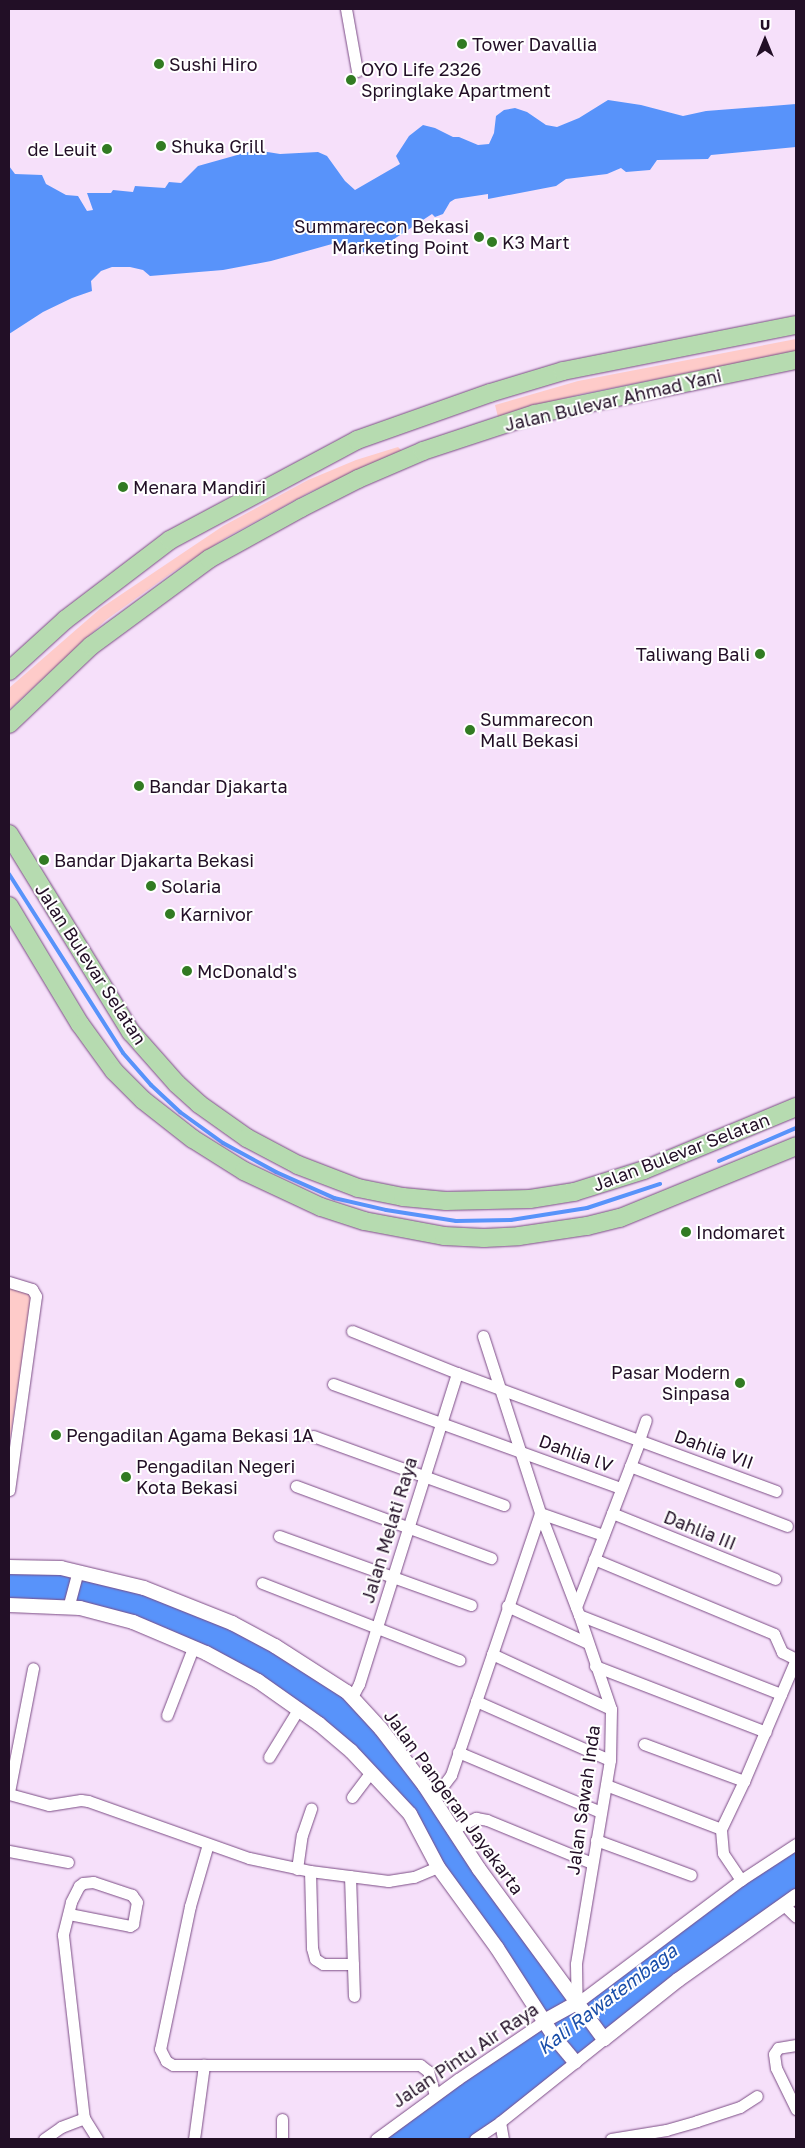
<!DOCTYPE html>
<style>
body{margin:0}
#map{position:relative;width:805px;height:2148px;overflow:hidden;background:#f6e0fa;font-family:"Golos Text",sans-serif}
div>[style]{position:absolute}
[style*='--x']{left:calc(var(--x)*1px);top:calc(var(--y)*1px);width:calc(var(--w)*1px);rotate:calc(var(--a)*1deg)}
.green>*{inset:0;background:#fecbc9}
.water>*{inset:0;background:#5893fa}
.stream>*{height:4px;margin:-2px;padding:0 2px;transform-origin:2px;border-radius:2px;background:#5893fa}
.roads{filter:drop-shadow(0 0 1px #7b4c85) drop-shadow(0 0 1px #7b4c85)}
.minor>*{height:11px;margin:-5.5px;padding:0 5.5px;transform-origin:5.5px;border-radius:5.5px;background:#fff}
.tertiary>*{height:14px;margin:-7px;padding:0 7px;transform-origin:7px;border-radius:7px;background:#fff}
.primary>*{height:18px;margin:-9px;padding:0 9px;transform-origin:9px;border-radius:9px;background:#b6dbb0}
.dots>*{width:14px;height:14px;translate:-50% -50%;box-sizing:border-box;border:2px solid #fff;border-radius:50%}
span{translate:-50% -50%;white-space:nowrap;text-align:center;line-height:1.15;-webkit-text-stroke:4px #fff;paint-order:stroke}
.poi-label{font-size:18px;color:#220f26}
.left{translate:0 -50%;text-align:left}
.right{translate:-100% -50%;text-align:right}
.street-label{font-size:18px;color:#220f26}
.water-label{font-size:19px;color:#194ea9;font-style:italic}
.frame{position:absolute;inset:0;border:10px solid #220f26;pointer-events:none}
.north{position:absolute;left:740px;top:15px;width:50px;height:50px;-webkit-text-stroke:4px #fff;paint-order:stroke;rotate:0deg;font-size:14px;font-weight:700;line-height:20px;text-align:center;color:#220f26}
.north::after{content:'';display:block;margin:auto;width:18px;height:22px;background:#220f26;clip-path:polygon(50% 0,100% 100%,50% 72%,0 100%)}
</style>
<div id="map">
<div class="green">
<i style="clip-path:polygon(796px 339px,796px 352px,581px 394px,498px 417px,495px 405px,578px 381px)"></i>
<i style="clip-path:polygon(398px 447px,402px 451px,310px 492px,227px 537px,170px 574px,106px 620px,9px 710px,9px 688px,101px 608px,223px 526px,308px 480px,356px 460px)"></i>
<i style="clip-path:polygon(9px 1286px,32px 1293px,9px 1446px)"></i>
</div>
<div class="water">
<i style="clip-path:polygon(608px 100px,641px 105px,683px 116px,706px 111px,796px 104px,796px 147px,711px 155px,708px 159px,657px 160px,650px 170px,626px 172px,621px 168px,607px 174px,566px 179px,556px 186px,488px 199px,488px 194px,455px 199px,450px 202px,443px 214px,435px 217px,432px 214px,391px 241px,366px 253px,332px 244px,271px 261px,223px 270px,150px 276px,143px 270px,130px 267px,112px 267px,101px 271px,91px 281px,92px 291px,72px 298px,43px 312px,9px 334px,9px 166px,15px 174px,42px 175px,46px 184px,66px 195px,78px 196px,87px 211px,93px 210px,87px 193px,111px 193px,113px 190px,133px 192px,135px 186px,165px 188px,169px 182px,181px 183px,198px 166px,255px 150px,280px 154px,318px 152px,327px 156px,345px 181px,355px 190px,400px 164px,396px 156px,409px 136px,423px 125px,435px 128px,453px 137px,459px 137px,478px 145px,489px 144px,494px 133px,496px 116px,504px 110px,515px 108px,527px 112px,546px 125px,557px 127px,579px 118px)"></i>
<i style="clip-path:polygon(9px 1567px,61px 1568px,203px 1610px,347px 1692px,577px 2003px,796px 1844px,796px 1896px,475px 2139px,376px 2139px,544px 2022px,417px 1824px,299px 1708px,133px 1622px,9px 1605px)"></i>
</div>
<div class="stream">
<i style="--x:9;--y:874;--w:212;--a:57.5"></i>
<i style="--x:123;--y:1053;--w:43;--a:48.8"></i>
<i style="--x:151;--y:1085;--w:40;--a:43"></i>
<i style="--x:180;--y:1112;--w:53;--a:35.8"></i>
<i style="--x:223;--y:1143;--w:60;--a:28.7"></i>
<i style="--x:276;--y:1172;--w:64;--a:24.1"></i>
<i style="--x:334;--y:1198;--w:53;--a:13"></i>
<i style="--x:386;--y:1210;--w:71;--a:8.9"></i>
<i style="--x:456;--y:1221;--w:55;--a:-1"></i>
<i style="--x:511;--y:1220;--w:77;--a:-9"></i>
<i style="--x:587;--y:1208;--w:77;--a:-18.2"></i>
<i style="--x:719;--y:1161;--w:84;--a:-23.2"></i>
</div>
<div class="roads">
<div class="minor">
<i style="--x:346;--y:9;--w:63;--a:79.9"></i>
<i style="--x:9;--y:1282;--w:24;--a:17"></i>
<i style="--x:32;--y:1289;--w:8;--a:60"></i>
<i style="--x:36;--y:1296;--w:196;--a:97.9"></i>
<i style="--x:352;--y:1331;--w:113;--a:21.8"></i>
<i style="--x:457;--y:1373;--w:340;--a:20.3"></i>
<i style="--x:483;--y:1336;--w:186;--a:72.1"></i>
<i style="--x:540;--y:1513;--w:109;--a:69.1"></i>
<i style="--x:579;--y:1615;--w:99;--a:71.2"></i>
<i style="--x:611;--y:1709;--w:51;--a:91.1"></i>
<i style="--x:610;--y:1760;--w:207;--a:99.5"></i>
<i style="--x:576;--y:1964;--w:39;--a:89"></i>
<i style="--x:333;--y:1384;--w:306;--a:19.9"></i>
<i style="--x:313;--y:1436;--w:203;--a:19.9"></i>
<i style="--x:639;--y:1440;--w:21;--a:-71"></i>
<i style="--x:630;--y:1466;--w:168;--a:20.9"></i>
<i style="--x:296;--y:1486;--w:208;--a:20.3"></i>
<i style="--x:612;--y:1513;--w:176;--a:22"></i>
<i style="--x:279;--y:1536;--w:204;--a:19.8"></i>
<i style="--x:594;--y:1559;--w:195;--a:22.6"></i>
<i style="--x:774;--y:1634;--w:20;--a:66"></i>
<i style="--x:782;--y:1652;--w:16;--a:27"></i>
<i style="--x:262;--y:1583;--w:212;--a:21.3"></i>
<i style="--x:507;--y:1606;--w:89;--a:24.6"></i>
<i style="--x:576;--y:1607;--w:179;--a:-69"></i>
<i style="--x:68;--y:1608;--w:38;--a:-75"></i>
<i style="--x:579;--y:1615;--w:217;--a:21.4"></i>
<i style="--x:492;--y:1654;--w:131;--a:24.8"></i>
<i style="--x:595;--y:1666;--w:183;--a:21.1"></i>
<i style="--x:352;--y:1697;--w:15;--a:-62"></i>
<i style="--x:359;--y:1684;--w:326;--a:-72.5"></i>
<i style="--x:476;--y:1701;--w:146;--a:23.8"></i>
<i style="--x:167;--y:1715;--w:72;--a:-68.8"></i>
<i style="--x:644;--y:1744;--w:107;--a:20.3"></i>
<i style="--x:458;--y:1752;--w:155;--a:22.8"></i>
<i style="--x:269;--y:1757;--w:57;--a:-58.5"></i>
<i style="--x:606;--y:1785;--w:123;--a:20.9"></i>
<i style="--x:9;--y:1792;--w:126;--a:-79"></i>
<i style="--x:9;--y:1794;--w:41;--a:15.4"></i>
<i style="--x:49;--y:1805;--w:32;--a:-9"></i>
<i style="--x:81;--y:1800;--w:7;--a:8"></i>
<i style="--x:88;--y:1801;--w:171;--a:19.5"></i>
<i style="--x:249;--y:1858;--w:62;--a:12"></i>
<i style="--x:310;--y:1871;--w:79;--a:7.3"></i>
<i style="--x:388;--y:1881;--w:26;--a:-9"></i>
<i style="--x:414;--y:1877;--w:26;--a:-23"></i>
<i style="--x:352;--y:1797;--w:31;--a:-53"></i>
<i style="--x:433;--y:1799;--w:30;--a:-53"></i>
<i style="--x:451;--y:1775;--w:277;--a:-71.2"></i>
<i style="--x:540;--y:1513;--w:67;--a:19.2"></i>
<i style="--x:452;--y:1830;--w:27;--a:-27"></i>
<i style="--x:476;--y:1818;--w:11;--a:10"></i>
<i style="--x:487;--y:1820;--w:113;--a:22.3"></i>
<i style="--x:596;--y:1840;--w:101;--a:20.2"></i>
<i style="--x:208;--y:1844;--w:65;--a:106.2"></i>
<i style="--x:190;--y:1906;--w:146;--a:101.8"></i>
<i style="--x:160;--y:2049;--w:13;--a:63"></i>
<i style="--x:166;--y:2061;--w:8;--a:30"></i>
<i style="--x:173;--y:2065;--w:247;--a:0"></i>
<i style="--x:420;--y:2065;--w:10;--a:37"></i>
<i style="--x:428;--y:2071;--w:25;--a:74"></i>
<i style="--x:9;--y:1851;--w:60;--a:10.6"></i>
<i style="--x:297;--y:1869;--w:34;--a:-82"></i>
<i style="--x:302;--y:1835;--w:28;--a:-71"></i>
<i style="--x:310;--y:1871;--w:77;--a:88.5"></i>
<i style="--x:312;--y:1948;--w:11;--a:75"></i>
<i style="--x:315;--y:1959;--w:9;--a:32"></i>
<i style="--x:323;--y:1964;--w:30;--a:0"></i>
<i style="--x:350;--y:1876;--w:120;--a:88.1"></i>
<i style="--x:741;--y:1880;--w:32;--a:-124"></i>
<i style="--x:723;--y:1853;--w:24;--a:-95"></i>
<i style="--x:721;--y:1829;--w:53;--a:-64.4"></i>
<i style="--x:744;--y:1781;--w:133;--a:-66.9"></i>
<i style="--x:783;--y:1904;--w:18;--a:45"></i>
<i style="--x:69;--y:1914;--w:62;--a:11.1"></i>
<i style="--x:130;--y:1926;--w:4;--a:-34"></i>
<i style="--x:133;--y:1924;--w:22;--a:-80"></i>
<i style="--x:137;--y:1902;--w:9;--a:-126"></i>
<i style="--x:132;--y:1895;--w:41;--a:-161.6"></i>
<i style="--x:93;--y:1882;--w:10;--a:174"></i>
<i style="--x:83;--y:1883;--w:5;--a:143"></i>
<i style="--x:79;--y:1886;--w:18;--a:117"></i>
<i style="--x:71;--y:1902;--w:34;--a:104"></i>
<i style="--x:63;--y:1935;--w:184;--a:83.5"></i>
<i style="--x:84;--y:2118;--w:25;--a:58"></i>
<i style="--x:577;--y:2003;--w:205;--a:-36.9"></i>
<i style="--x:741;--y:1880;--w:66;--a:-33.2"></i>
<i style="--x:796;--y:2045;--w:18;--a:171"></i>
<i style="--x:778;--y:2048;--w:7;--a:124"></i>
<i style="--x:774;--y:2054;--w:14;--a:82"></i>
<i style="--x:776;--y:2068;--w:46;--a:64"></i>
<i style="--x:282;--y:2119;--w:20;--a:90"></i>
<i style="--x:500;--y:2122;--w:17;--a:80"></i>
<i style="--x:44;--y:2139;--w:21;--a:-35"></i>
<i style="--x:61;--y:2127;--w:25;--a:-21"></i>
<i style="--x:194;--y:2139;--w:75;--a:-82.3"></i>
<i style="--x:376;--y:2139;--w:102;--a:-36.2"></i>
<i style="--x:458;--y:2079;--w:104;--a:-34"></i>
<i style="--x:475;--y:2139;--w:30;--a:-34"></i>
<i style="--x:500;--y:2122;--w:133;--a:-38.6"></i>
<i style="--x:611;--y:2139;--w:56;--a:-9.3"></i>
<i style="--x:666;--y:2130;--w:32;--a:-16"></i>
<i style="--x:697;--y:2121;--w:45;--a:-18"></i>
<i style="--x:740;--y:2107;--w:20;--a:-33"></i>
</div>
<div class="tertiary">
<i style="--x:9;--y:1567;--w:52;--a:1.1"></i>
<i style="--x:61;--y:1568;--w:85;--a:13.5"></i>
<i style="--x:144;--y:1588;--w:95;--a:21.7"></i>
<i style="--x:232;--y:1623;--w:49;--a:28.1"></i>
<i style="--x:275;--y:1646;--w:85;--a:32.6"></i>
<i style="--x:347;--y:1692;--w:50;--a:47.4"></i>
<i style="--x:381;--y:1729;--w:71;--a:52.5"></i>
<i style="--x:424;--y:1785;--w:100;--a:56.8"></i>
<i style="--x:479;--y:1869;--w:211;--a:53.7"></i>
<i style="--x:604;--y:2039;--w:95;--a:-38.6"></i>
<i style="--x:678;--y:1980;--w:145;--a:-35.4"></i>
<i style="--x:9;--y:1605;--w:71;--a:2.4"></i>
<i style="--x:80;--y:1608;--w:55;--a:14.8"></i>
<i style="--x:133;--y:1622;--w:79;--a:23"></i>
<i style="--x:206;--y:1653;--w:59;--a:28.3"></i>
<i style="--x:258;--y:1681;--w:75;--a:35.2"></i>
<i style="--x:319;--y:1724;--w:42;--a:40.2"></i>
<i style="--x:351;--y:1751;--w:86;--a:46.9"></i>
<i style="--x:410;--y:1814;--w:60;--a:62.2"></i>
<i style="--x:438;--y:1867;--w:100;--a:53.9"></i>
<i style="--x:497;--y:1948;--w:107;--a:57.2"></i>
<i style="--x:555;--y:2038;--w:31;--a:50"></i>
<i style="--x:544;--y:2021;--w:38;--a:-29"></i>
</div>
<div class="primary">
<i style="--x:9;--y:671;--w:76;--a:-42.3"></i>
<i style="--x:65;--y:620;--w:132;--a:-37.3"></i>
<i style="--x:170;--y:540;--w:212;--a:-28.1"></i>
<i style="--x:357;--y:440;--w:141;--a:-19.5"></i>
<i style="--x:490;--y:393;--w:76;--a:-16.8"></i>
<i style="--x:563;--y:371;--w:237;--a:-11.2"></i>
<i style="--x:9;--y:724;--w:113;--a:-43.6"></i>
<i style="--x:91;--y:646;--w:147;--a:-36.4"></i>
<i style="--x:209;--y:559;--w:105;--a:-29"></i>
<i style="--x:301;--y:508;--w:64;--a:-27"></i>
<i style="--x:358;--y:479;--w:71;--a:-23.3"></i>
<i style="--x:423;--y:451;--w:118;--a:-18.3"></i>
<i style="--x:535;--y:414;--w:267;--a:-11.7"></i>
<i style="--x:9;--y:834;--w:233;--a:58.4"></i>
<i style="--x:131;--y:1032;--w:69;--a:48.5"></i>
<i style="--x:177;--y:1084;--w:30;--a:42"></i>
<i style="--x:199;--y:1104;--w:59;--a:35.3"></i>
<i style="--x:247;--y:1138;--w:58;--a:27.9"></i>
<i style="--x:298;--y:1165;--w:64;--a:21"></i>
<i style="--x:358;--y:1188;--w:46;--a:11.3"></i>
<i style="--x:403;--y:1197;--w:43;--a:5.3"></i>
<i style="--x:446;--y:1201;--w:84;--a:-1.4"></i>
<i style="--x:530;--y:1199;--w:45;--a:-9"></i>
<i style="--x:574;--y:1192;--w:73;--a:-17.4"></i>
<i style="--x:644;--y:1170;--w:165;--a:-22.5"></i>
<i style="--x:9;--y:906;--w:138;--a:59"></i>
<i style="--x:80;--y:1024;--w:58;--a:54.1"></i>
<i style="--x:114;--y:1071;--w:41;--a:45"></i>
<i style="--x:143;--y:1100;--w:63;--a:38"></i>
<i style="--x:193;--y:1139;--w:60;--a:32.1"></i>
<i style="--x:244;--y:1171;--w:85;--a:25.1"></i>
<i style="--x:321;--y:1207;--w:45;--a:18"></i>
<i style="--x:364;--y:1221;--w:81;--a:10.6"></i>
<i style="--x:444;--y:1236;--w:40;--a:2.9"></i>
<i style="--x:484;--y:1238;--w:35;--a:-3"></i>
<i style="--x:519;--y:1236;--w:69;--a:-8.4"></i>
<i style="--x:587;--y:1226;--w:34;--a:-14"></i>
<i style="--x:620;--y:1218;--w:190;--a:-22.2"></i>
</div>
</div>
<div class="dots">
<i style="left:462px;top:44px;background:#317b22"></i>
<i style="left:159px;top:64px;background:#317b22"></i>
<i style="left:351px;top:80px;background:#317b22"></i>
<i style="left:161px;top:146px;background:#317b22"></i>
<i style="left:107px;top:149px;background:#317b22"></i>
<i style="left:479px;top:237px;background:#317b22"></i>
<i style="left:492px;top:242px;background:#317b22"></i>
<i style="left:123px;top:487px;background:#317b22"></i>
<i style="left:760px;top:654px;background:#317b22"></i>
<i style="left:470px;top:730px;background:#317b22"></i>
<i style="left:139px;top:786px;background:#317b22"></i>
<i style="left:44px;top:860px;background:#317b22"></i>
<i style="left:151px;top:886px;background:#317b22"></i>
<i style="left:170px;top:914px;background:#317b22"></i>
<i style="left:187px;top:971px;background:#317b22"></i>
<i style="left:686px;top:1232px;background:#317b22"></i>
<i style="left:740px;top:1383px;background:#317b22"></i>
<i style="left:56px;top:1435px;background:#317b22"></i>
<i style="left:126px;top:1477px;background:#317b22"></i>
</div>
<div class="poi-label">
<span class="left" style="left:472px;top:44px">Tower Davallia</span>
<span class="left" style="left:169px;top:64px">Sushi Hiro</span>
<span class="left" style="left:361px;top:80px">OYO Life 2326<br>Springlake Apartment</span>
<span class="left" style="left:171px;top:146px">Shuka Grill</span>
<span class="right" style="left:97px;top:149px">de Leuit</span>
<span class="right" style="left:469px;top:237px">Summarecon Bekasi<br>Marketing Point</span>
<span class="left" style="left:502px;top:242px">K3 Mart</span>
<span class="left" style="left:133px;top:487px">Menara Mandiri</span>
<span class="right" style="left:750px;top:654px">Taliwang Bali</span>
<span class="left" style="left:480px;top:730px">Summarecon<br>Mall Bekasi</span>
<span class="left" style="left:149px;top:786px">Bandar Djakarta</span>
<span class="left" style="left:54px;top:860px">Bandar Djakarta Bekasi</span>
<span class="left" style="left:161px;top:886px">Solaria</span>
<span class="left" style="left:180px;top:914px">Karnivor</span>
<span class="left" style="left:197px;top:971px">McDonald's</span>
<span class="left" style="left:696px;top:1232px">Indomaret</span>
<span class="right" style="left:730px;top:1383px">Pasar Modern<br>Sinpasa</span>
<span class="left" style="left:66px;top:1435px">Pengadilan Agama Bekasi 1A</span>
<span class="left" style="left:136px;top:1477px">Pengadilan Negeri<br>Kota Bekasi</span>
</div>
<div class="street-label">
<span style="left:613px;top:400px;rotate:-13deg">Jalan Bulevar Ahmad Yani</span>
<span style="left:91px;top:964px;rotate:57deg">Jalan Bulevar Selatan</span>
<span style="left:681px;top:1152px;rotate:-21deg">Jalan Bulevar Selatan</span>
<span style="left:714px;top:1449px;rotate:20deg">Dahlia VII</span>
<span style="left:576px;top:1453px;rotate:20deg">Dahlia lV</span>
<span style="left:389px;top:1530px;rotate:-73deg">Jalan Melati Raya</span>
<span style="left:700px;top:1530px;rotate:22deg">Dahlia III</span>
<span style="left:583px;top:1800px;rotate:-82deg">Jalan Sawah Inda</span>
<span style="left:454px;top:1802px;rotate:54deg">Jalan Pangeran Jayakarta</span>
<span style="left:465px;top:2055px;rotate:-34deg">Jalan Pintu Air Raya</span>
</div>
<div class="water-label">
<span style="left:607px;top:1999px;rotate:-37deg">Kali Rawatembaga</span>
</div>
<div class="frame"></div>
<div class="north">U</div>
</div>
